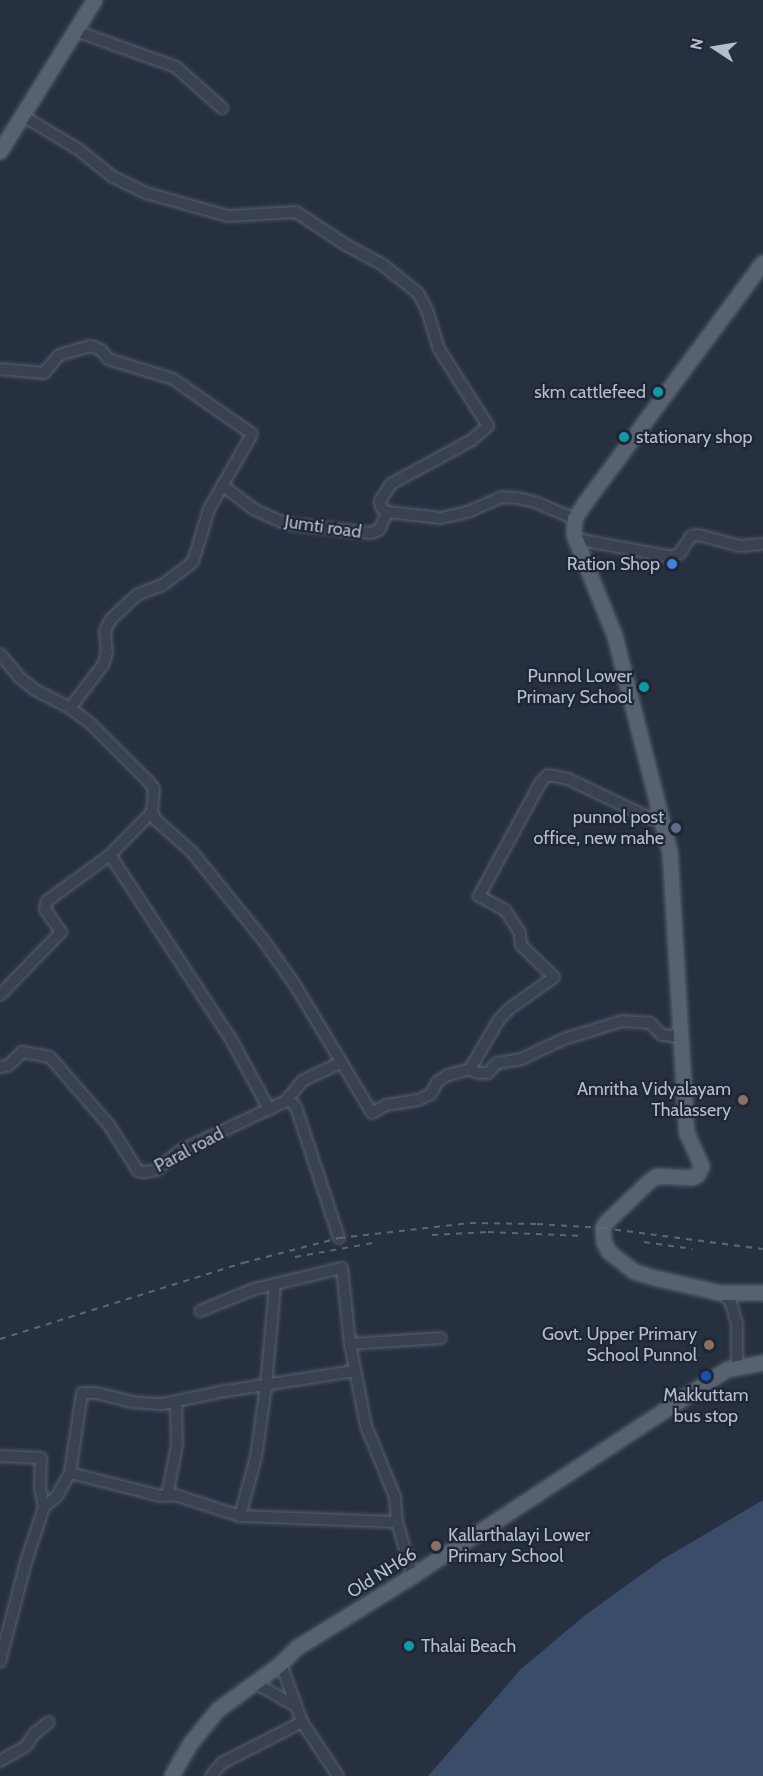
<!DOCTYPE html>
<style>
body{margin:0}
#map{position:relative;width:763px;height:1776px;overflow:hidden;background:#263040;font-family:Cabin,sans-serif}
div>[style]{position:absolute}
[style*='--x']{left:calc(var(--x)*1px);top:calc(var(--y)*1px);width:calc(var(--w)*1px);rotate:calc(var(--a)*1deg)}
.water>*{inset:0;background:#3b4c69}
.roads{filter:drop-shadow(0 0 2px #58606e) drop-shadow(0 0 2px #58606e)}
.minor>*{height:10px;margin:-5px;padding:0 5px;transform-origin:5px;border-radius:5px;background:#3a4250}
.major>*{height:14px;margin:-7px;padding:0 7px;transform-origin:7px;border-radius:7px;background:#586170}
.rail>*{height:2px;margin-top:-1px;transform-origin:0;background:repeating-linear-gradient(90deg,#5c6677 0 6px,transparent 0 12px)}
.dots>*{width:16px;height:16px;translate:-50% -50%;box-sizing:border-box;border:3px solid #1f2735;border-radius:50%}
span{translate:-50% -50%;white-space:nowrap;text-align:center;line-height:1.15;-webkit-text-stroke:4.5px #1f2735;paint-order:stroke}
.poi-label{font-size:18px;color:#b6bdcb}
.right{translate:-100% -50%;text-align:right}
.left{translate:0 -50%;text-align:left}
.street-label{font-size:18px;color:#b6bdcb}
.north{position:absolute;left:685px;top:18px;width:60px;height:60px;-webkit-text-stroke:4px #1f2735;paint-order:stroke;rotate:282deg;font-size:16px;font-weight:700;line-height:24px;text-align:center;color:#b6bdcb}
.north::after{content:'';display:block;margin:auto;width:21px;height:27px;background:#b6bdcb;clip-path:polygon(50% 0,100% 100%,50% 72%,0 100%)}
</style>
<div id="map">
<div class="water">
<i style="clip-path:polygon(763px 1500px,763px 1776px,428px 1776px,521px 1669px,584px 1616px,663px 1559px)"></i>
</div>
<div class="roads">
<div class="minor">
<i style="--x:76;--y:31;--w:106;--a:19.8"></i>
<i style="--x:176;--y:67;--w:62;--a:41.7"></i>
<i style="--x:23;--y:116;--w:64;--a:31"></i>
<i style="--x:78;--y:149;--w:45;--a:38.7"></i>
<i style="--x:113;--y:177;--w:37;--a:26"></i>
<i style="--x:146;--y:193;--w:85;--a:15.7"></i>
<i style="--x:228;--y:216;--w:68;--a:-3.4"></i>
<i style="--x:296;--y:212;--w:60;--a:33.4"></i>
<i style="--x:346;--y:245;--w:42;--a:28.4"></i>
<i style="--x:383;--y:265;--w:45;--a:38.7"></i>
<i style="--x:418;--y:293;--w:19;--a:62"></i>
<i style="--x:427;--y:310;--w:41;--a:72.9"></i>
<i style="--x:439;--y:349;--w:91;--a:57.5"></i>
<i style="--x:488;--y:426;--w:21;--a:139"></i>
<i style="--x:472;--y:440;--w:92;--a:151.5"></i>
<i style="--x:391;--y:484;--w:20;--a:123"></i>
<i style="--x:380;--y:501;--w:6;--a:81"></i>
<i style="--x:381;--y:507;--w:8;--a:40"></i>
<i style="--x:387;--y:512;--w:54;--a:6.3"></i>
<i style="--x:441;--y:518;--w:28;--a:-13"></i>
<i style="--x:468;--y:512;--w:37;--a:-24"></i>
<i style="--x:502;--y:497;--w:16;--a:4"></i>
<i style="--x:518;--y:498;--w:17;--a:13"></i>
<i style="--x:535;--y:502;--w:43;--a:23"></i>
<i style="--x:0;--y:369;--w:44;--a:5.2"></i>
<i style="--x:44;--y:373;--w:23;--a:-50"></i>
<i style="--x:59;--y:355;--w:33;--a:-16"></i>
<i style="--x:91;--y:346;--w:11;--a:22"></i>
<i style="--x:101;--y:350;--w:11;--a:52"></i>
<i style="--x:108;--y:359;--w:68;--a:17.1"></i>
<i style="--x:173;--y:379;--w:96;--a:34.8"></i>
<i style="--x:252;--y:434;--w:86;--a:119.8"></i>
<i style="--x:209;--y:509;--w:55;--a:106.8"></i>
<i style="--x:193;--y:562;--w:39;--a:143"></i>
<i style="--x:162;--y:585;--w:26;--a:159"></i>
<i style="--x:138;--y:594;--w:37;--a:137"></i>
<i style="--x:111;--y:619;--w:13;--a:117"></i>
<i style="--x:105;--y:631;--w:21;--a:85"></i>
<i style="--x:107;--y:652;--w:14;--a:107"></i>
<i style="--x:103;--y:665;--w:54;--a:127.5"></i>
<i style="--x:222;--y:485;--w:41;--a:37.1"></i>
<i style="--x:255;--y:510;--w:35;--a:24"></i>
<i style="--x:287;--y:524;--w:84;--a:6.1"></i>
<i style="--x:371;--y:533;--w:9;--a:-21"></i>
<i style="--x:379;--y:530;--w:20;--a:-66"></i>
<i style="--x:576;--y:539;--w:98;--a:10.6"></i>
<i style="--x:672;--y:557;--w:9;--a:-27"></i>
<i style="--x:680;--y:553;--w:20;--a:-57"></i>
<i style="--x:691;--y:536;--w:8;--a:-7"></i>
<i style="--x:699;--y:535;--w:42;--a:15"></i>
<i style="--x:740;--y:546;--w:23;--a:-5"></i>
<i style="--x:0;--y:654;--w:30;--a:50"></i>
<i style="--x:19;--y:677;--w:21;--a:39"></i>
<i style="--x:35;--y:690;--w:39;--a:27"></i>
<i style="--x:70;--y:708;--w:26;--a:37"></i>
<i style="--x:91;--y:724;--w:82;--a:45"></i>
<i style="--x:149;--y:782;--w:9;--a:54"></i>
<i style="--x:154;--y:789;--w:23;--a:95"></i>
<i style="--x:152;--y:812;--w:9;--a:63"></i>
<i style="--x:156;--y:820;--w:48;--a:41.6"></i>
<i style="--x:192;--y:852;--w:114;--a:51"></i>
<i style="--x:264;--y:941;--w:54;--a:54.8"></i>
<i style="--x:295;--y:985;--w:149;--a:59"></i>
<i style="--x:372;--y:1113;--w:16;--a:-30"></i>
<i style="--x:386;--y:1105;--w:32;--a:-9"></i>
<i style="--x:418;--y:1100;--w:14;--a:-25"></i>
<i style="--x:431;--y:1094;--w:13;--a:-63"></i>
<i style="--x:437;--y:1082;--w:13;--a:-32"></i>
<i style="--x:448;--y:1075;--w:23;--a:-15"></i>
<i style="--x:470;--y:1069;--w:56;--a:-59.7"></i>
<i style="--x:498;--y:1021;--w:16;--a:-47"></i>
<i style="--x:509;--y:1009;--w:55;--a:-35.4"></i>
<i style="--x:554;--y:977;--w:46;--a:-135.9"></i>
<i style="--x:521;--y:945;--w:12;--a:-95"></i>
<i style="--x:520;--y:933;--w:27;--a:-123"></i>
<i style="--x:505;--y:910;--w:30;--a:-152"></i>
<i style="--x:479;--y:896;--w:130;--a:-61.5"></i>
<i style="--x:541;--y:782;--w:10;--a:-45"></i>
<i style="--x:548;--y:775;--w:20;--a:11"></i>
<i style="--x:568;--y:779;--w:93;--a:25.5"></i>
<i style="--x:652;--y:819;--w:10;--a:11"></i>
<i style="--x:110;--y:855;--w:220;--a:56.7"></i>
<i style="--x:231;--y:1039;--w:80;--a:61.5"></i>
<i style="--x:0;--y:995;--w:88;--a:-45.9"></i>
<i style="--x:61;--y:932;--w:28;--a:-125"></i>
<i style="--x:45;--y:909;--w:8;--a:-76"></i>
<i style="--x:47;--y:901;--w:78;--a:-36.1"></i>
<i style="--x:110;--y:855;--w:60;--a:-45.7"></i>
<i style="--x:0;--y:1067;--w:8;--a:-7"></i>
<i style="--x:8;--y:1066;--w:20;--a:-45"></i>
<i style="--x:22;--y:1052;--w:28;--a:10"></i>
<i style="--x:50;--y:1057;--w:90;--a:49.1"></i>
<i style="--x:109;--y:1125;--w:54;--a:57.8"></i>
<i style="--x:138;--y:1171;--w:6;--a:9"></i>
<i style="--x:144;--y:1172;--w:12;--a:-9"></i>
<i style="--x:156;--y:1170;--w:33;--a:-38"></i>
<i style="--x:182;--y:1150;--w:115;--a:-25.2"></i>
<i style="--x:286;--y:1101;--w:5;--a:11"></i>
<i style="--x:291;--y:1102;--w:7;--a:45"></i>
<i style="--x:296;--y:1107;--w:138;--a:71.8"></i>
<i style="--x:470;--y:1069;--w:9;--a:27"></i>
<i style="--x:478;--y:1073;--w:10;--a:0"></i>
<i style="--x:488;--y:1073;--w:13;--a:-48"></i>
<i style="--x:497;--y:1063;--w:24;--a:-9"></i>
<i style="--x:521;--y:1059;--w:47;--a:-24.9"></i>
<i style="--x:564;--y:1039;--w:61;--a:-17.2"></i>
<i style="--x:622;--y:1021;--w:28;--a:4"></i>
<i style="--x:650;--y:1023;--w:17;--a:45"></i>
<i style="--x:662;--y:1035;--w:11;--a:5"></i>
<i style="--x:673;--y:1036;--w:9;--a:-32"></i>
<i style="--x:286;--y:1101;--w:26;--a:-51"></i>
<i style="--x:302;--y:1081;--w:44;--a:-25.4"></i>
<i style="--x:722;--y:1293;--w:13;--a:48"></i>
<i style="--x:731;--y:1303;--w:22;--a:74"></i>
<i style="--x:737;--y:1324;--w:44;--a:90"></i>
<i style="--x:350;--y:1344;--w:91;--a:-3.8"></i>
<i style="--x:0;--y:1456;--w:41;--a:2.8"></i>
<i style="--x:41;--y:1458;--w:30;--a:92"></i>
<i style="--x:40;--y:1488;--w:19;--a:78"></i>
<i style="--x:44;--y:1507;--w:58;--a:108.1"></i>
<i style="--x:26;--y:1562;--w:103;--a:104.6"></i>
<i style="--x:70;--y:1473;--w:94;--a:14.2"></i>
<i style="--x:161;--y:1496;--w:14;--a:-4"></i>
<i style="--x:175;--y:1495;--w:68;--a:17.9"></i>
<i style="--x:240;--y:1516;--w:157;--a:2.2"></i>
<i style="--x:397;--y:1522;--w:25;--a:-95"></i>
<i style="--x:395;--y:1497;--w:77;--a:-112.2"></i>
<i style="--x:366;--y:1426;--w:84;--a:-101"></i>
<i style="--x:350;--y:1344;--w:76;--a:-96"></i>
<i style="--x:342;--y:1268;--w:90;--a:166.6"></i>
<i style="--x:254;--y:1289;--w:58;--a:157.8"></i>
<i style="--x:167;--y:1496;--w:52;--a:-78.9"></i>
<i style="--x:177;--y:1445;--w:44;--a:-91.3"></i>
<i style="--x:44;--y:1507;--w:17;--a:-40"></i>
<i style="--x:57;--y:1496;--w:26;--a:-61"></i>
<i style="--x:70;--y:1473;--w:81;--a:-81.5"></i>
<i style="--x:82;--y:1393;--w:14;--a:0"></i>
<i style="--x:96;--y:1393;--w:36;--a:14"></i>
<i style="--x:131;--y:1402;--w:32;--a:4"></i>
<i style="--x:163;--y:1404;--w:57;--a:-12.1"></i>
<i style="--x:219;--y:1392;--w:137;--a:-8.8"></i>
<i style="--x:240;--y:1516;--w:61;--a:-74.8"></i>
<i style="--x:256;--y:1457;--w:72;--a:-82"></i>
<i style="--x:266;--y:1386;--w:101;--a:-84.9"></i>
<i style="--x:397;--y:1522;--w:56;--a:73.5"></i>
<i style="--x:281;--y:1664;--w:62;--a:70.1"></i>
<i style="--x:302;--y:1722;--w:65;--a:56.3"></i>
<i style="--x:255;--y:1683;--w:45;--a:29.4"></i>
<i style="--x:0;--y:1761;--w:30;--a:-30"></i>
<i style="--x:26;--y:1746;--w:14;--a:-56"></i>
<i style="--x:34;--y:1734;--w:19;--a:-39"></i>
<i style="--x:211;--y:1776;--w:17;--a:-50"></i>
<i style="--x:222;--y:1763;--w:90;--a:-27.1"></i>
</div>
<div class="major">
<i style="--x:0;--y:152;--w:179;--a:-58"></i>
<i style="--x:763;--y:263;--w:301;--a:126.5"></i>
<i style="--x:584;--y:505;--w:17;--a:123"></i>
<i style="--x:575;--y:519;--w:16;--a:94"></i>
<i style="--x:574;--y:535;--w:109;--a:67.9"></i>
<i style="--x:615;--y:636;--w:222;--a:75.7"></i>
<i style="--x:670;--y:851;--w:283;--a:86.6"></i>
<i style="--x:687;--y:1133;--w:37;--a:66"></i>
<i style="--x:702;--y:1167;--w:9;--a:117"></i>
<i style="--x:698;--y:1175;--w:6;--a:149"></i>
<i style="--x:693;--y:1178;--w:35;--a:-177"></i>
<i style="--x:658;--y:1176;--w:8;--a:150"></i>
<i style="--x:651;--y:1180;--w:61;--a:136.3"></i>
<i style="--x:607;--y:1222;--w:7;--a:124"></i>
<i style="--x:603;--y:1228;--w:14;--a:86"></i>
<i style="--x:604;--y:1242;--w:11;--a:63"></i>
<i style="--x:609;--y:1252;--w:33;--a:38"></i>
<i style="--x:635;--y:1272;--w:21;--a:17"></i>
<i style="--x:655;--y:1278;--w:67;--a:13"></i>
<i style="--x:720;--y:1293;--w:43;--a:0"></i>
<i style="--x:172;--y:1776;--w:39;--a:-60"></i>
<i style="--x:192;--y:1742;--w:41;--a:-50.9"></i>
<i style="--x:218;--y:1710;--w:78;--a:-36.1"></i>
<i style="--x:281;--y:1664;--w:23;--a:-45"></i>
<i style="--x:297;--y:1648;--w:137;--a:-31.8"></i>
<i style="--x:413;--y:1576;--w:376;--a:-33.3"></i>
<i style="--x:727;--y:1370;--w:37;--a:-11"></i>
</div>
</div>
<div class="rail">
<i style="--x:432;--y:1235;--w:56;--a:-3.1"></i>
<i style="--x:488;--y:1232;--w:96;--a:2.4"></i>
<i style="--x:644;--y:1242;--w:49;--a:8.3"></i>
<i style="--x:295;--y:1257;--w:84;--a:-10.2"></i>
<i style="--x:0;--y:1339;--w:255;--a:-17.4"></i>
<i style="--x:243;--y:1263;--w:99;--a:-14.6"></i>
<i style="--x:339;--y:1238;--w:132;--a:-6.5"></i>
<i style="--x:470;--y:1223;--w:67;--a:0.9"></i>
<i style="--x:537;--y:1224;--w:66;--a:3.5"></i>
<i style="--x:603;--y:1228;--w:161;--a:7.5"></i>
</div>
<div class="dots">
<i style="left:658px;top:392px;background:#0f9aa8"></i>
<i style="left:624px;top:437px;background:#0f9aa8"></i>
<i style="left:672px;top:564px;background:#3f7fe0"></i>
<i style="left:644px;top:687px;background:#0f9aa8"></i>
<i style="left:676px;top:828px;background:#5c6f8a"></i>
<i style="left:743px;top:1100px;background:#8d6e63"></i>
<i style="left:709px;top:1345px;background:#8d6e63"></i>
<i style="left:706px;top:1376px;background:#1a4fb4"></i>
<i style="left:436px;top:1546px;background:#8d6e63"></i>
<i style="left:409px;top:1646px;background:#0f9aa8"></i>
</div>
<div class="poi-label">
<span class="right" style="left:646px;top:392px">skm cattlefeed</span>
<span class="left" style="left:636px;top:437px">stationary shop</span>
<span class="right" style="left:660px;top:564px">Ration Shop</span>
<span class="right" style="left:632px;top:687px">Punnol Lower<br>Primary School</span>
<span class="right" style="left:664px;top:828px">punnol post<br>office, new mahe</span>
<span class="right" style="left:731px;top:1100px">Amritha Vidyalayam<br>Thalassery</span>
<span class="right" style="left:697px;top:1345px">Govt. Upper Primary<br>School Punnol</span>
<span style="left:706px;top:1406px">Makkuttam<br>bus stop</span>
<span class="left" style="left:448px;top:1546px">Kallarthalayi Lower<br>Primary School</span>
<span class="left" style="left:421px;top:1646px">Thalai Beach</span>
</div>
<div class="street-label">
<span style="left:323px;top:527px;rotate:8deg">Jumti road</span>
<span style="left:189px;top:1150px;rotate:-28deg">Paral road</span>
<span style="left:382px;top:1573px;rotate:-32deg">Old NH66</span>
</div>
<div class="north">N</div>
</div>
